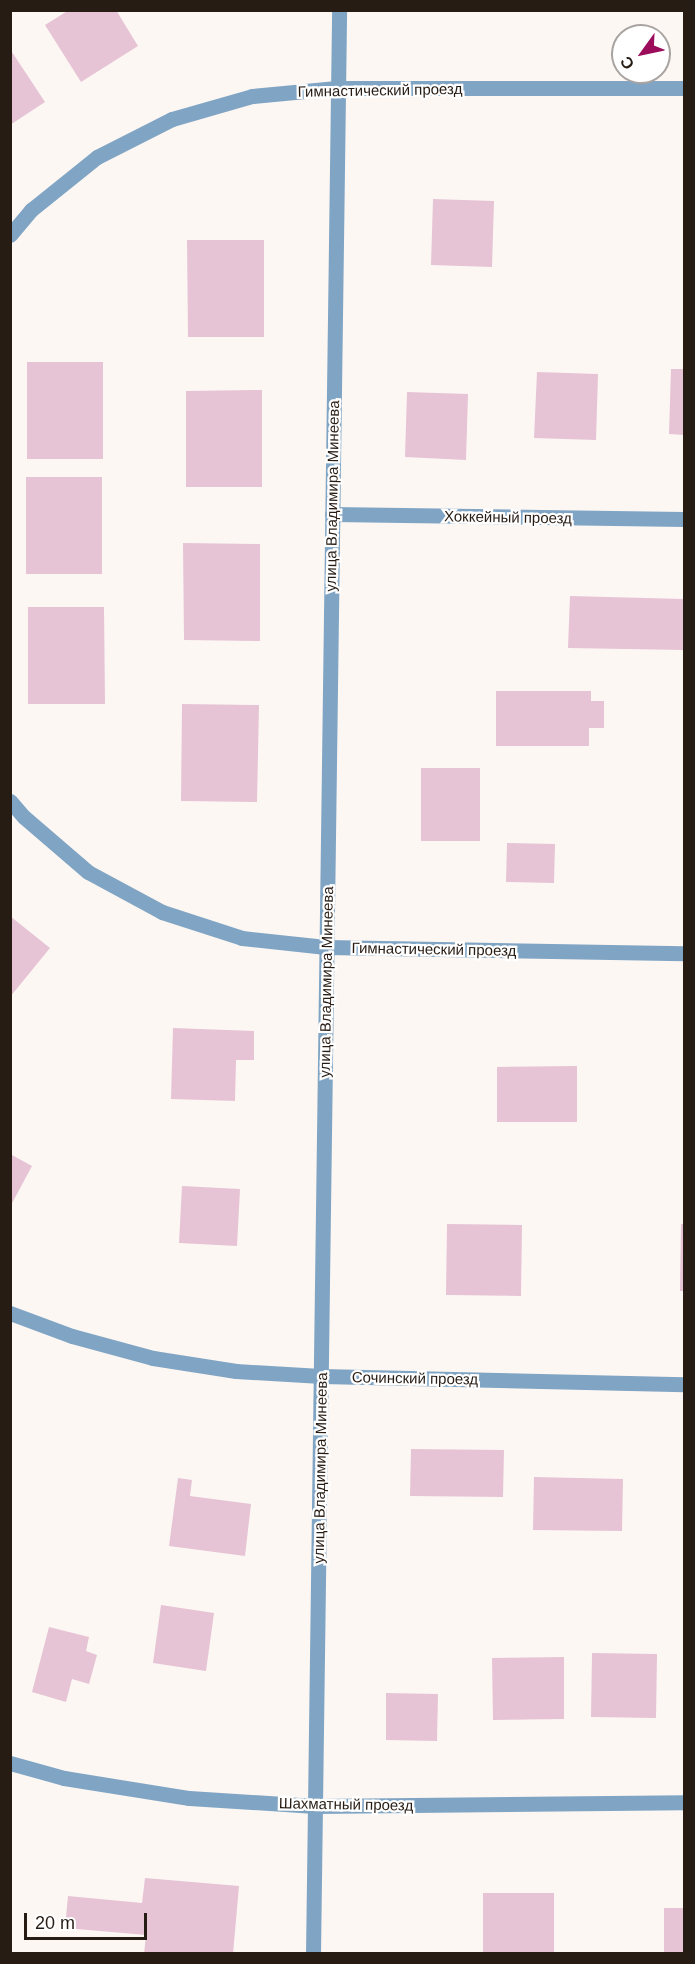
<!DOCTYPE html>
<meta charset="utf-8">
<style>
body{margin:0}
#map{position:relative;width:695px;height:1964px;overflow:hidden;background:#fdf7f3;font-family:Helvetica,sans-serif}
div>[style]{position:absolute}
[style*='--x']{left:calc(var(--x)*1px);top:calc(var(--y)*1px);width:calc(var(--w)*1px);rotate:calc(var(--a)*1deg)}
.building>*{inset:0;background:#e6c4d5}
.street>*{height:15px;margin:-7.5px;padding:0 7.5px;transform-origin:7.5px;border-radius:7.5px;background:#80a5c4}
span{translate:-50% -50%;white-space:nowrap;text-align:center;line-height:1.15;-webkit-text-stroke:4.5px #fff;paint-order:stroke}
.street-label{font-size:15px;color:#271c14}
.frame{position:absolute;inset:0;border:12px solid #271c14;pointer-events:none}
.north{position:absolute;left:611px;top:24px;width:60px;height:60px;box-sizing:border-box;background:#fff;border:2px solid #a9a4a1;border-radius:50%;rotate:237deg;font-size:16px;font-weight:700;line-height:24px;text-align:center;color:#271c14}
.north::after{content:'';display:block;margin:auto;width:21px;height:27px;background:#9b0c5b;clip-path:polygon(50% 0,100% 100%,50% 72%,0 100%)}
.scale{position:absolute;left:24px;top:1913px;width:123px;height:27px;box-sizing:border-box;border:3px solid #271c14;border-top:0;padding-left:8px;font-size:18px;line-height:21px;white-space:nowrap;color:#271c14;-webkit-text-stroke:4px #fff;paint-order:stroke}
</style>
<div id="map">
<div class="building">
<i style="clip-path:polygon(69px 10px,116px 10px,138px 46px,81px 82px,45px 25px)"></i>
<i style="clip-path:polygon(10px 49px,45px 102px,10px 125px)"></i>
<i style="clip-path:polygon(433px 199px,494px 201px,492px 267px,431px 265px)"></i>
<i style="clip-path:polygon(187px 240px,264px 240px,264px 337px,188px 337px)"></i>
<i style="clip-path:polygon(27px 362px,103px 362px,103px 459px,27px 459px)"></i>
<i style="clip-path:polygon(671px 369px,684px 369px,684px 435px,669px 434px)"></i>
<i style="clip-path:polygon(537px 372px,598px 374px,596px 440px,534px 438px)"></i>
<i style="clip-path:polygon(262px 390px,262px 487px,186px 487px,186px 391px)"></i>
<i style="clip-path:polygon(407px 392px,468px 394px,466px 460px,405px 457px)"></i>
<i style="clip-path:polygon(26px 477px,102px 477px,102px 574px,26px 574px)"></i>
<i style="clip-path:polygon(183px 543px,260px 544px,260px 641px,184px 640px)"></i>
<i style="clip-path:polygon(570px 596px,684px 599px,683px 650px,568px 648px)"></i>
<i style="clip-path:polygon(28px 607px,104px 607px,105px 704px,28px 704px)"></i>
<i style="clip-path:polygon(496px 691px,591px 691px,591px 701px,604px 701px,604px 728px,589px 728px,589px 746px,496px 746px)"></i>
<i style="clip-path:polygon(182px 704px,259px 705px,257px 802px,181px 801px)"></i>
<i style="clip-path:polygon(421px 768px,480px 768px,480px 841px,421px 841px)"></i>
<i style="clip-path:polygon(507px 843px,555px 844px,554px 883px,506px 882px)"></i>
<i style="clip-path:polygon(10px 916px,50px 948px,10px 997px)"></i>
<i style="clip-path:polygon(173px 1028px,254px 1031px,254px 1060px,236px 1060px,235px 1101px,171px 1099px)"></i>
<i style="clip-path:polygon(577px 1066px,577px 1122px,497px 1122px,497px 1067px)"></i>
<i style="clip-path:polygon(10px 1154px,32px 1166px,10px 1207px)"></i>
<i style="clip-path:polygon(182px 1186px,240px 1189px,237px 1246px,179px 1243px)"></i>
<i style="clip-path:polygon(447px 1224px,522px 1225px,521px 1296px,446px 1295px)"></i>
<i style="clip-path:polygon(681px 1224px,684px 1224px,684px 1291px,680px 1291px)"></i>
<i style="clip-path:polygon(411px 1449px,504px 1450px,503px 1497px,410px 1496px)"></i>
<i style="clip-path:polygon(534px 1477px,623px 1479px,622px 1531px,533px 1530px)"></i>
<i style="clip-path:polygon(178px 1478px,192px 1480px,190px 1496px,251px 1504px,245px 1556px,169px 1546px)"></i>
<i style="clip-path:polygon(161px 1605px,214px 1613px,206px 1671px,153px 1663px)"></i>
<i style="clip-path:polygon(49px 1627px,89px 1637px,86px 1651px,97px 1655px,89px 1684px,72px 1679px,66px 1702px,32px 1692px)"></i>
<i style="clip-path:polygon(592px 1653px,657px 1654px,656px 1718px,591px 1717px)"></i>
<i style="clip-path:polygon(564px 1657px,564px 1719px,493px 1720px,492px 1658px)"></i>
<i style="clip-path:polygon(386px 1693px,438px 1694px,437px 1741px,386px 1740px)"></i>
<i style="clip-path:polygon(145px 1878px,239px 1886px,233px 1954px,144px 1954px,146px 1935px,65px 1928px,68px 1896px,142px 1903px)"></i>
<i style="clip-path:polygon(483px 1893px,554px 1893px,554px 1954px,483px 1954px)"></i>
<i style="clip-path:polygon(664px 1908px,684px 1908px,684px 1954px,664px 1954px)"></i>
</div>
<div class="street">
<i style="--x:10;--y:235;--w:33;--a:-50"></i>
<i style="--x:31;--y:210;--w:85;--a:-38.8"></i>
<i style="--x:97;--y:157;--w:84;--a:-26.9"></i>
<i style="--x:172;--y:119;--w:83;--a:-16"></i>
<i style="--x:252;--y:96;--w:85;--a:-5.4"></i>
<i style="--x:337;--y:88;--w:347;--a:0"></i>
<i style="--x:332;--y:514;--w:352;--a:0.8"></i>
<i style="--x:10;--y:801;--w:21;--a:49"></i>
<i style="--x:24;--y:817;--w:84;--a:40.7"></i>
<i style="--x:88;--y:872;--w:84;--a:28.4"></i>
<i style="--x:162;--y:912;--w:84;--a:18"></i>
<i style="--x:242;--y:938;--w:84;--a:6.1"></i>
<i style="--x:326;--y:947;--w:358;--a:1"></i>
<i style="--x:10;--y:1313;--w:66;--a:20.4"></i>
<i style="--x:72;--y:1336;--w:84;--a:15.2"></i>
<i style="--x:153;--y:1358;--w:84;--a:8.9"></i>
<i style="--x:236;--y:1371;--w:85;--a:3.4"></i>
<i style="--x:321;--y:1376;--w:363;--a:1.3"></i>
<i style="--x:10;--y:1763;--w:56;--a:15.5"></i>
<i style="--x:64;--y:1778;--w:127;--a:9.1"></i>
<i style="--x:189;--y:1798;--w:126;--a:3.6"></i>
<i style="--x:315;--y:1806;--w:369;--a:-0.6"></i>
<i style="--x:313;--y:1954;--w:1944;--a:-89.23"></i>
</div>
<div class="street-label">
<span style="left:380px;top:90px;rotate:-1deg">Гимнастический проезд</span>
<span style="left:332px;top:496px;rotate:-89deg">улица Владимира Минеева</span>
<span style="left:508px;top:517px;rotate:1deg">Хоккейный проезд</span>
<span style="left:434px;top:949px;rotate:1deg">Гимнастический проезд</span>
<span style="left:326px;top:982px;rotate:-89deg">улица Владимира Минеева</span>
<span style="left:415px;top:1378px;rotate:1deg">Сочинский проезд</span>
<span style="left:320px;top:1468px;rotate:-89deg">улица Владимира Минеева</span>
<span style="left:346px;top:1804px;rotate:1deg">Шахматный проезд</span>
</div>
<div class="frame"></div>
<div class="north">С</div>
<div class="scale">20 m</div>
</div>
